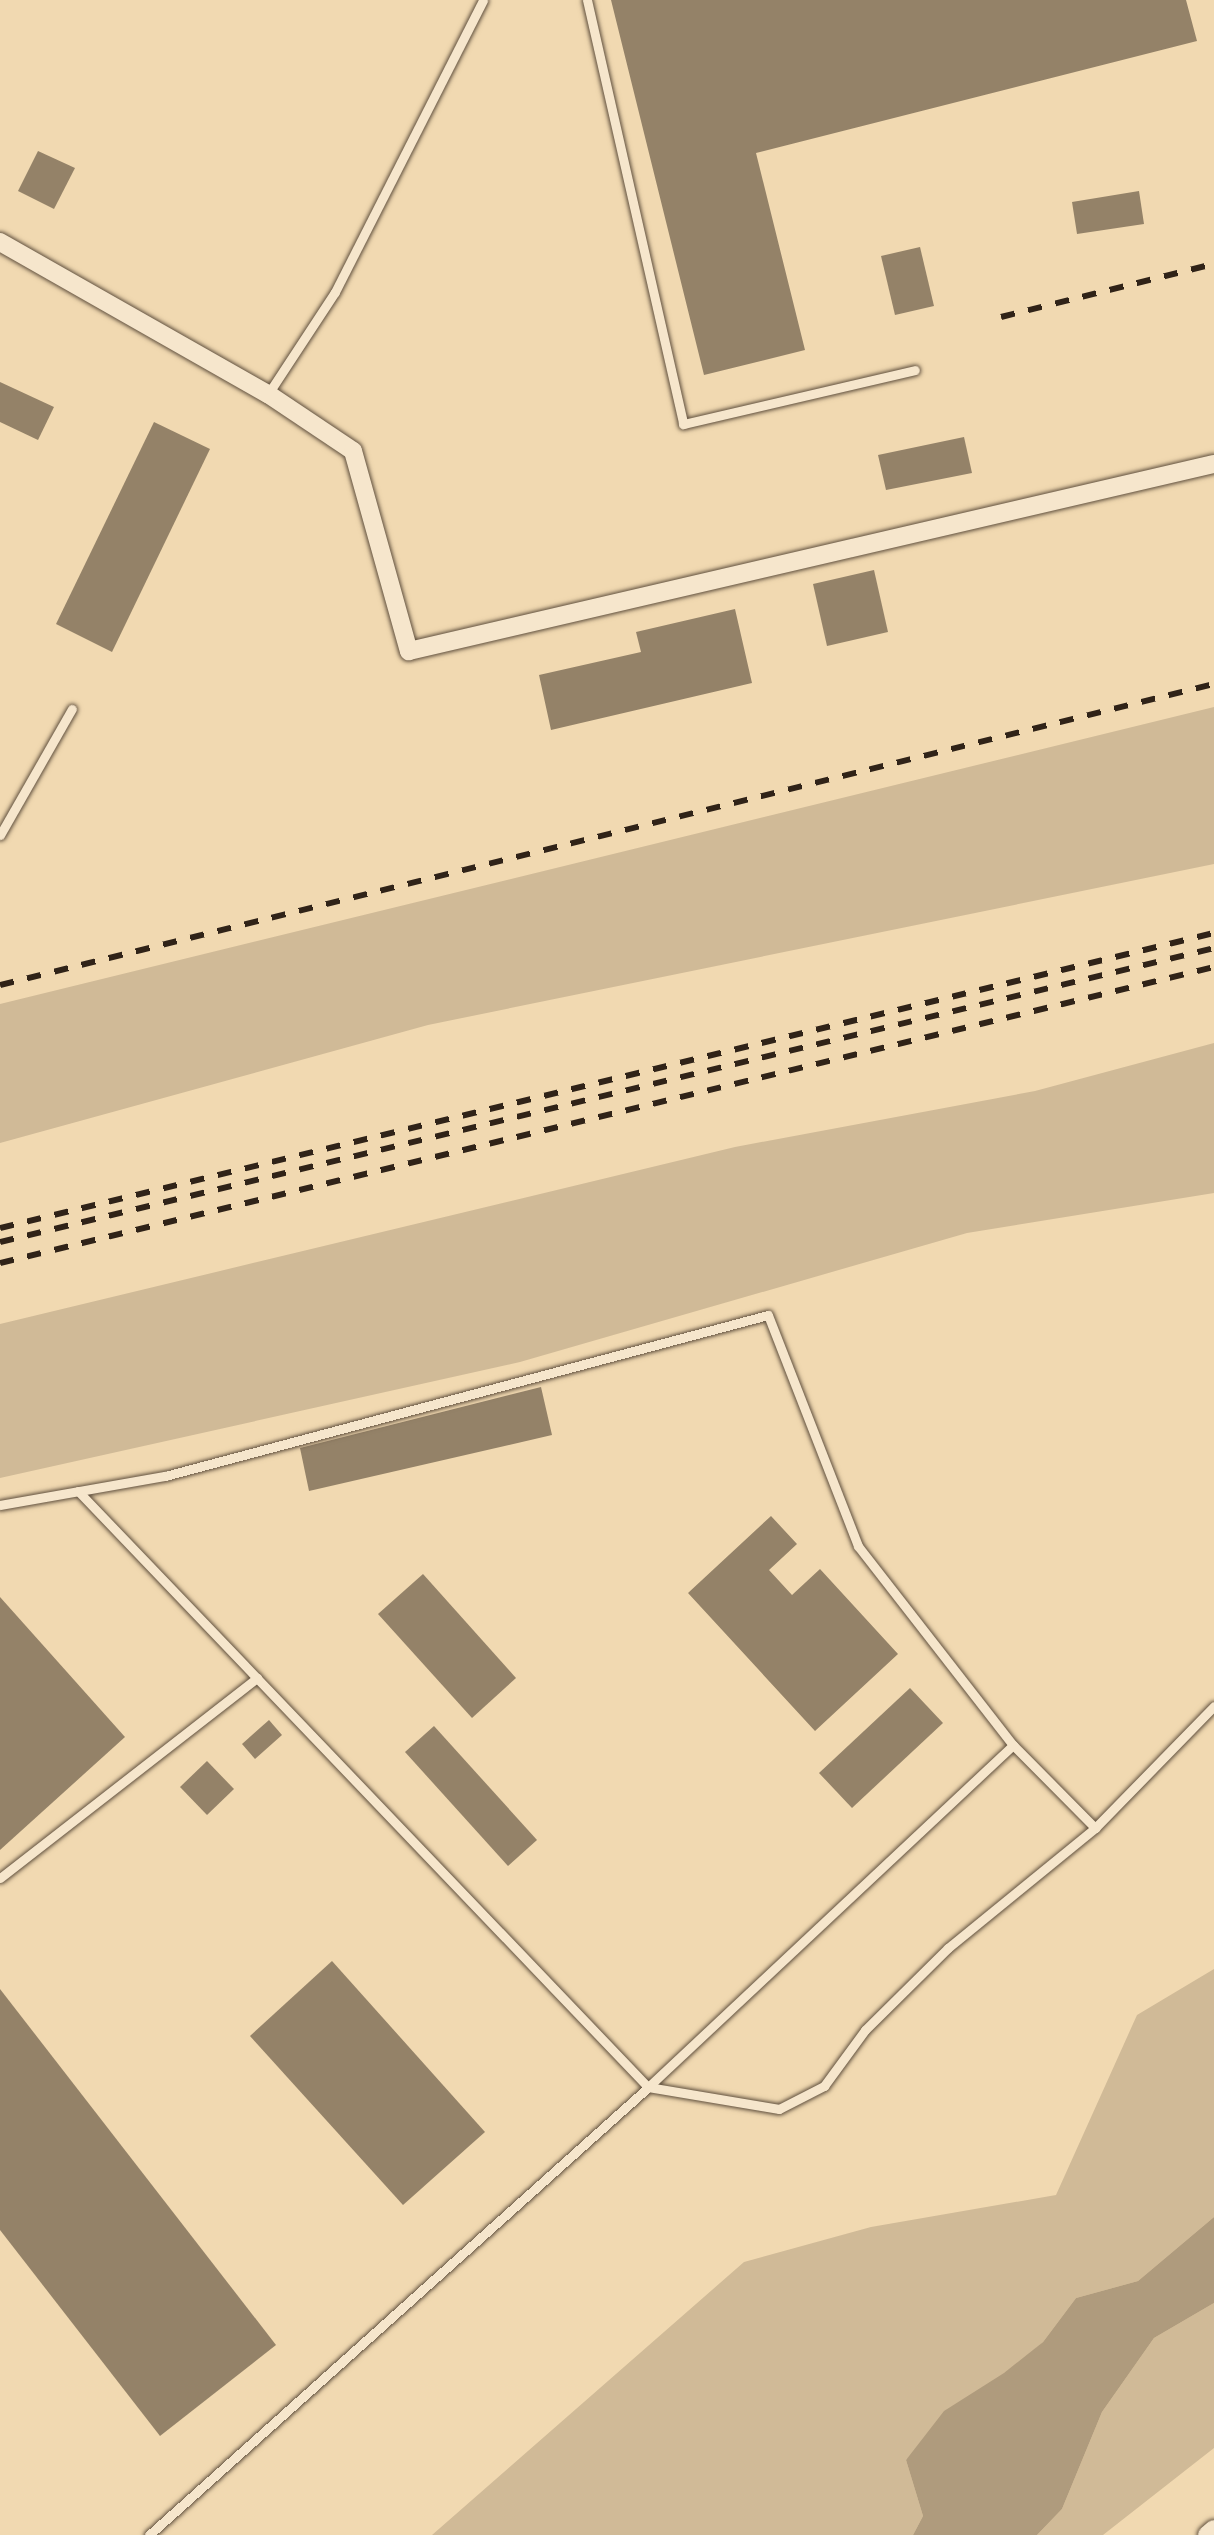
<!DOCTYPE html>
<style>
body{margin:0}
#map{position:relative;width:1214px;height:2535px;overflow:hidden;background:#f1d9b1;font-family:"Old Standard TT",serif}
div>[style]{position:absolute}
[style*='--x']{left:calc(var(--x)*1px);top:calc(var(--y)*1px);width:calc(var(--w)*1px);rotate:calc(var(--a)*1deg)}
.green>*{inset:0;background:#d0ba97}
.water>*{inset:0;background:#af9b7d}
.building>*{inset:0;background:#948268}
.roads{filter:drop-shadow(0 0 2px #60503e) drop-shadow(0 0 2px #60503e)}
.lane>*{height:9px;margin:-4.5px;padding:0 4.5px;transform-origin:4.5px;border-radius:4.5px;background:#f6e6cc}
.street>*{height:18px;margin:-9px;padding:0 9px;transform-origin:9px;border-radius:9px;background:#f6e6cc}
.rail>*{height:6px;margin-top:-3px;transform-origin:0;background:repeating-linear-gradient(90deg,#302318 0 14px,transparent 0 28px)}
span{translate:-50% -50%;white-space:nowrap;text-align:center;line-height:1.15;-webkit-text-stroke:6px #f6e6cc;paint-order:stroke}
</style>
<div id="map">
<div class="green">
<i style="clip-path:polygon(1214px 707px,1214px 864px,428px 1025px,0 1143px,0 1004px)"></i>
<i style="clip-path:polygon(1214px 1043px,1214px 1193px,967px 1233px,520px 1362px,0 1478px,0 1324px,735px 1147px,1035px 1091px)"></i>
<i style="clip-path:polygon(1214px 1969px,1214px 2217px,1138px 2281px,1076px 2298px,1043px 2342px,906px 2460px,923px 2516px,913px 2535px,432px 2535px,744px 2262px,871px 2227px,1056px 2195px,1137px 2015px)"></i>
<i style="clip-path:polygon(1214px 2303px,1214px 2448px,1103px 2535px,1037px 2535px,1062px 2509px,1102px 2412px,1154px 2338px)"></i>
</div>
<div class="water">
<i style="clip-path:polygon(1214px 2217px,1214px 2303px,1154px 2338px,1102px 2412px,1062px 2509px,1037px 2535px,913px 2535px,923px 2516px,906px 2460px,944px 2411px,1004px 2373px,1043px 2342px,1076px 2298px,1138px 2281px)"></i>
</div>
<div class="building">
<i style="clip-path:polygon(611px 0,1186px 0,1197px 41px,756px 153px,805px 350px,704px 375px)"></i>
<i style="clip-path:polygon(38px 151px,75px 168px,54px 209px,18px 191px)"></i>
<i style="clip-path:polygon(1139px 191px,1144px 224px,1077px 234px,1072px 202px)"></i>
<i style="clip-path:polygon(920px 247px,934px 306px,895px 315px,881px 256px)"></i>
<i style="clip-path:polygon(0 382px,54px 407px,38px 440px,0 422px)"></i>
<i style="clip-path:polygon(154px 422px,210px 449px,112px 652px,56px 624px)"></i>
<i style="clip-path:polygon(964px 437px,972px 473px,886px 490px,878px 455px)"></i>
<i style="clip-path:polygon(874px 570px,888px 632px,827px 646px,813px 584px)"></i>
<i style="clip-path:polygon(735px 609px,752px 683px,551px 730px,539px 675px,641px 652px,636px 632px)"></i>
<i style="clip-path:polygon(541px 1387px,552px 1435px,309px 1491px,300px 1448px)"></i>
<i style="clip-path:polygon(771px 1516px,797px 1544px,769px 1570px,792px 1595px,820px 1569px,898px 1654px,815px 1731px,688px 1593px)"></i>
<i style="clip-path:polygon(423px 1574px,516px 1678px,472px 1718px,378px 1614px)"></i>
<i style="clip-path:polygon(0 1597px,125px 1737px,0 1850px)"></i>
<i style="clip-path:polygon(910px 1688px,943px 1723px,852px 1808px,819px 1773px)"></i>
<i style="clip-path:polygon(269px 1720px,282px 1735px,255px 1759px,242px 1744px)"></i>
<i style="clip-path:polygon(434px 1726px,537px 1840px,508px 1866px,405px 1752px)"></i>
<i style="clip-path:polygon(207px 1761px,234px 1789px,207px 1815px,180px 1787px)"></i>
<i style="clip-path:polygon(332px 1961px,485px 2132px,403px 2205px,250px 2036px)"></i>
<i style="clip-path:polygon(0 1989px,276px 2345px,160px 2436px,0 2230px)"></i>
</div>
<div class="roads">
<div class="lane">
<i style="--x:587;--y:0;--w:435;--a:77.2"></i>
<i style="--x:683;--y:424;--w:238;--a:-13.1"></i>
<i style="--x:268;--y:394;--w:122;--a:-56.7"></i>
<i style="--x:335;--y:292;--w:327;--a:-63.1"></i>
<i style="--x:0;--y:835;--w:145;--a:-60.3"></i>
<i style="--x:78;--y:1491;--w:825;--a:46.28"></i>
<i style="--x:648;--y:2087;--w:133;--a:9.5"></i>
<i style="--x:779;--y:2109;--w:51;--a:-27.1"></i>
<i style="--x:824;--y:2086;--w:69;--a:-53.8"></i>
<i style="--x:865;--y:2030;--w:117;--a:-44.7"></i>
<i style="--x:948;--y:1948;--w:190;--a:-39.2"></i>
<i style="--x:0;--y:1505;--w:168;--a:-10"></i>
<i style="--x:165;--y:1476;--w:624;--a:-14.95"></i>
<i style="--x:768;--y:1315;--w:248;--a:68.7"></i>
<i style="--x:858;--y:1546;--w:252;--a:52.1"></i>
<i style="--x:1013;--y:1745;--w:500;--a:136.86"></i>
<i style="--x:1013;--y:1745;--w:117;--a:45.3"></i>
<i style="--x:1095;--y:1828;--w:170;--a:-45.7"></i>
<i style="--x:0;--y:1878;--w:326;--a:-37.9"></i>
<i style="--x:149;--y:2535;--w:677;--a:-41.89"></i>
</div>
<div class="street">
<i style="--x:0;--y:242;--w:308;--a:29.6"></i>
<i style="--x:268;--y:394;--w:102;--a:33.8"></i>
<i style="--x:353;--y:451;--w:208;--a:74.4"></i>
<i style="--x:409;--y:651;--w:826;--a:-13.08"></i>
<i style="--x:1207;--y:2535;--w:9;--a:-41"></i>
</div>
</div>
<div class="rail">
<i style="--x:1001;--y:317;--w:219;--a:-14"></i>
<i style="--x:0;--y:985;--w:1251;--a:-13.93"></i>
<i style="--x:0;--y:1228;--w:1249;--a:-13.66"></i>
<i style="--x:0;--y:1242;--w:1249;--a:-13.61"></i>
<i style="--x:0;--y:1263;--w:1250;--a:-13.7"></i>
</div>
</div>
